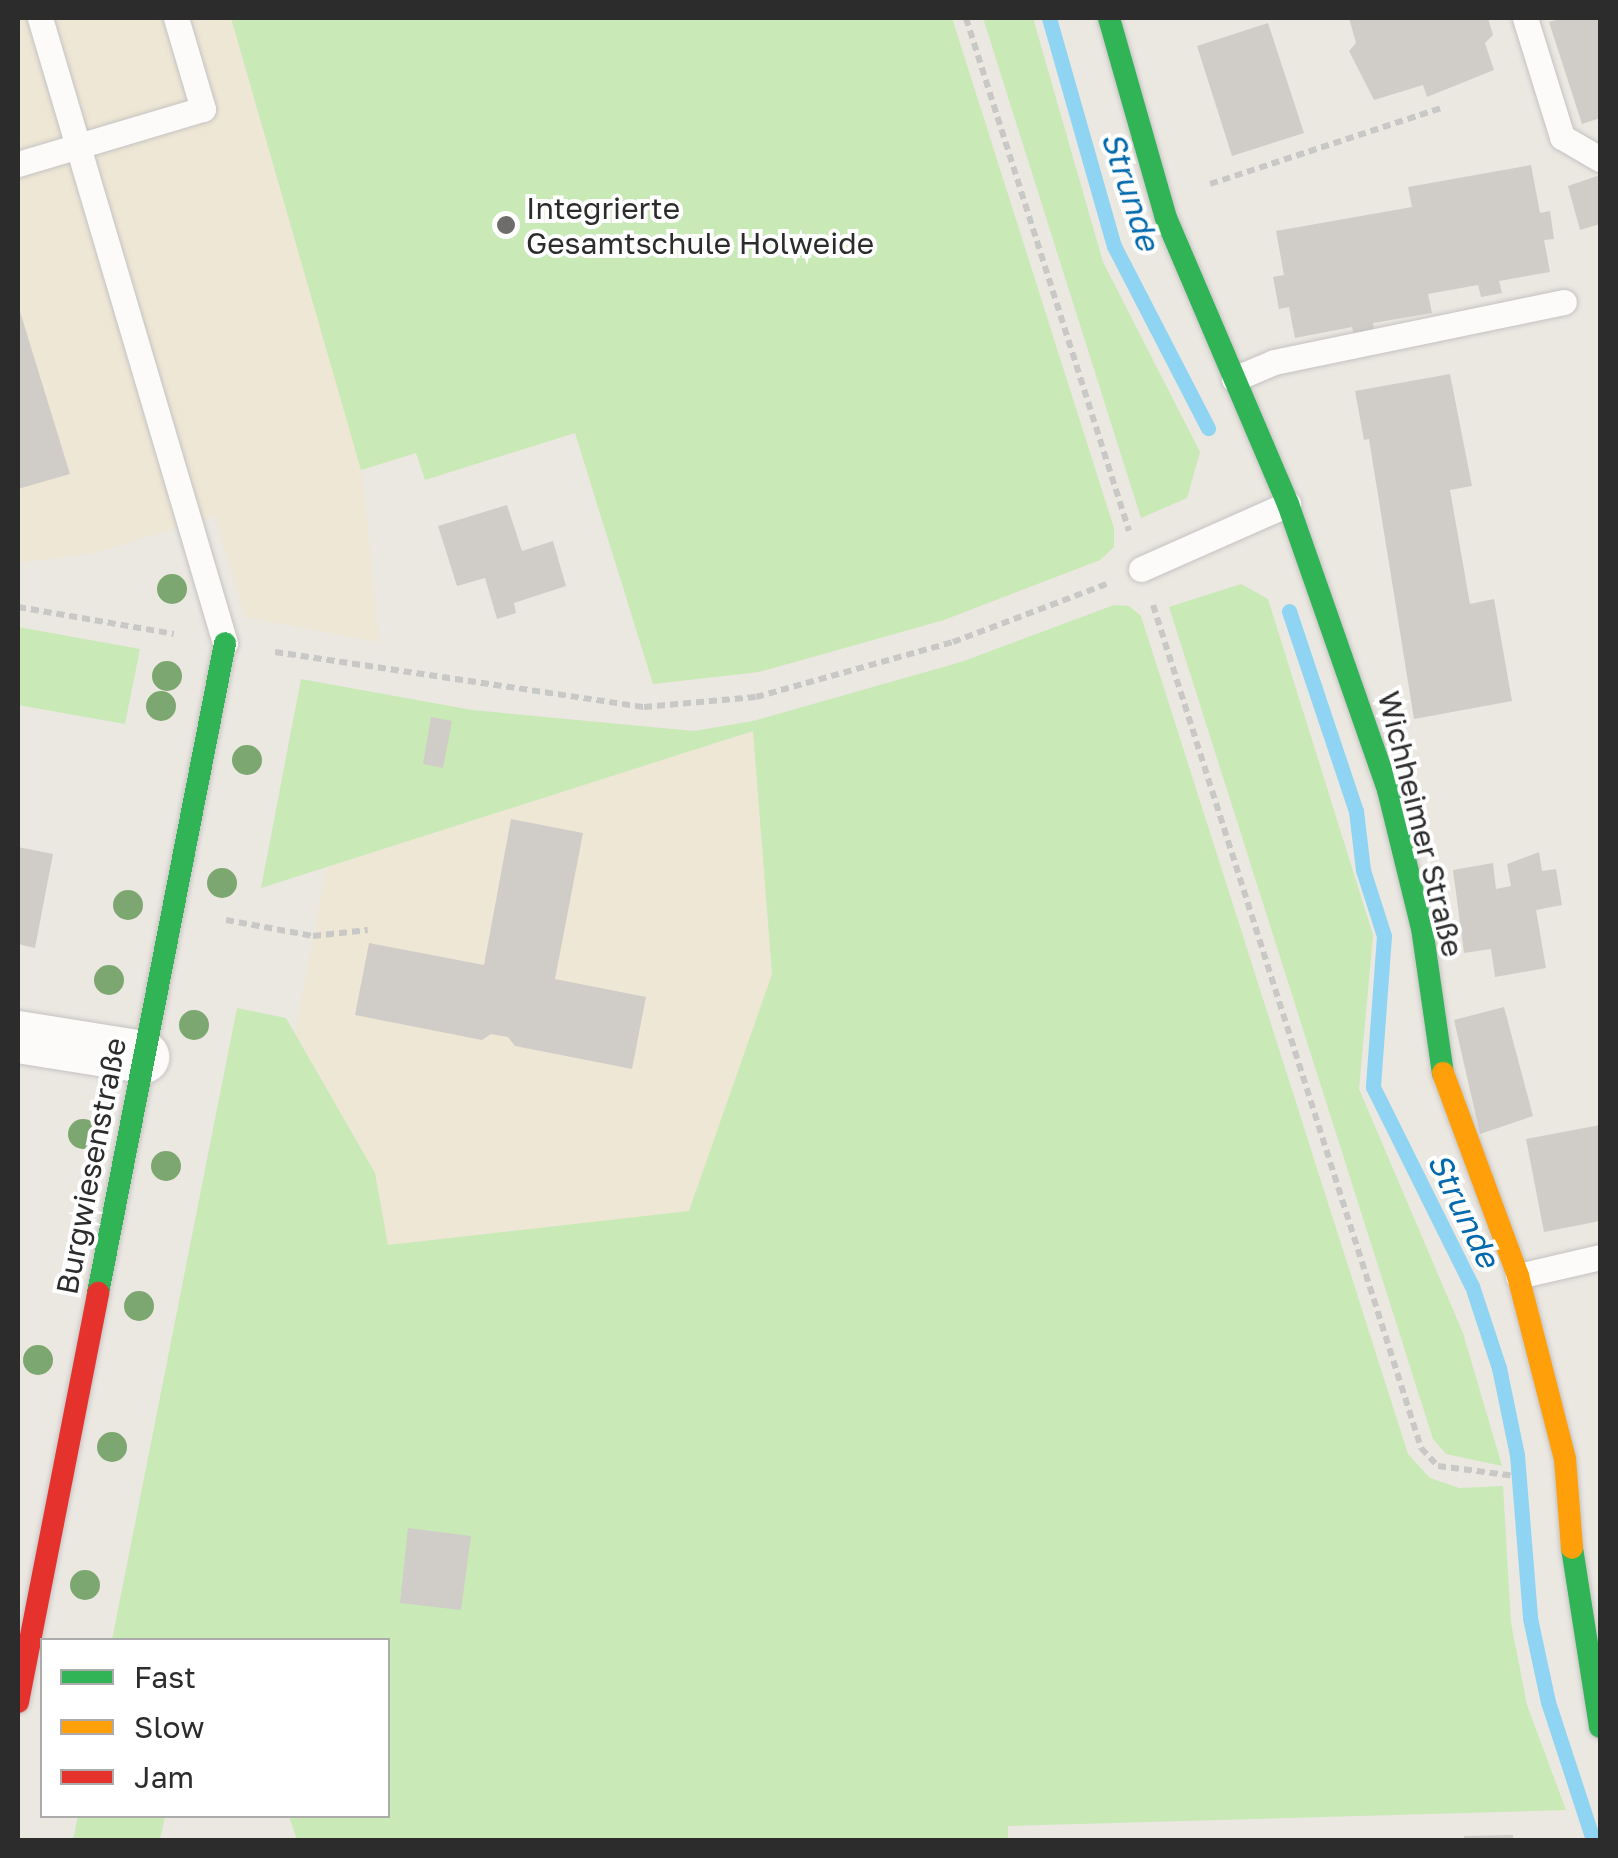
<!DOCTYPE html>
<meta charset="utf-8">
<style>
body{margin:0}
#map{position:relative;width:1618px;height:1858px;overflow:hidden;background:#ebe7e1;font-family:"Golos Text",sans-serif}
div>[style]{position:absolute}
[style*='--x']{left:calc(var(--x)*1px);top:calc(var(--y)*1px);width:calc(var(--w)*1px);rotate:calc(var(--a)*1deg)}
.education>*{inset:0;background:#efe7d5}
.green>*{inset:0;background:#c9e9b7}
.stream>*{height:15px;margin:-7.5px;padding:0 7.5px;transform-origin:7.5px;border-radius:7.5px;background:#8fd4f2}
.building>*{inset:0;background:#d0cdc8}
.path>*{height:6px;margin-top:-3px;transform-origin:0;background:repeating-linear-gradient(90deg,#c8c8c7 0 8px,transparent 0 13px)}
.roads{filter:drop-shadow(0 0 2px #c4c3c3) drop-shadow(0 0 2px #c4c3c3)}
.lane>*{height:25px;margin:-12.5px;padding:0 12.5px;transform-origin:12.5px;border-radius:12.5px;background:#fcfbfa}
.street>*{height:52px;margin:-26px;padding:0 26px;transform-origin:26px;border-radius:26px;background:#fcfbfa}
.fast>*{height:22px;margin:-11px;padding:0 11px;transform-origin:11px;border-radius:11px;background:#30b455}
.slow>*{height:22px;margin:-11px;padding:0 11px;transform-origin:11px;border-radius:11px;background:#ff9f0a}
.jam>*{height:22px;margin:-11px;padding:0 11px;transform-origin:11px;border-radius:11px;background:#e5322d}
.trees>*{width:30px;height:30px;margin:-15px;border-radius:50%;background:#7da770}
.dots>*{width:28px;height:28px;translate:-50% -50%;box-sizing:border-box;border:5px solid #fff;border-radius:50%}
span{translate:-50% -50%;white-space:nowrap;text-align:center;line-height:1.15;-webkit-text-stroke:8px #fff;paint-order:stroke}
.poi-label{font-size:30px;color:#2c2c2c}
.left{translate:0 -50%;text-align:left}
.street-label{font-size:30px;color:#2c2c2c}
.water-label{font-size:32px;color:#0169ac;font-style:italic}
.frame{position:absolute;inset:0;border:20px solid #2c2c2c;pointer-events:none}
.legend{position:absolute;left:40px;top:1638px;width:350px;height:180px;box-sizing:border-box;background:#fff;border:2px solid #ababab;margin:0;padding:12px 18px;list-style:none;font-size:30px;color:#2c2c2c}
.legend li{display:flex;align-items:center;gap:20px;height:50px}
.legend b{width:50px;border:2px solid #ababab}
</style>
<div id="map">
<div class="education">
<i style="clip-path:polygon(18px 18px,928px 18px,1100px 560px,944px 620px,759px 672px,653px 684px,575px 433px,425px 480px,416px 453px,362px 470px,379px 642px,245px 617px,215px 516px,95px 553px,18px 563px)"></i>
<i style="clip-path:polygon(754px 731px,772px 974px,689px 1212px,387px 1245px,375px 1173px,295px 1033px,327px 866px)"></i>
</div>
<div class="green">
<i style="clip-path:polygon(231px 18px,952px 18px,1114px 528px,1114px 547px,1100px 560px,944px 620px,759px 672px,653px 684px,575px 433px,425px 480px,416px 453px,361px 470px)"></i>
<i style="clip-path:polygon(983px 18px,1033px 18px,1103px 262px,1200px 452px,1187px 498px,1141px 518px)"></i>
<i style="clip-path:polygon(1241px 584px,1268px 599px,1373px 935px,1359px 1089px,1463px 1333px,1502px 1466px,1446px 1454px,1433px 1439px,1169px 607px)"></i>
<i style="clip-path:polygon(1114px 605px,1129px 606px,1141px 616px,1408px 1454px,1430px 1478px,1459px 1488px,1503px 1486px,1511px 1623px,1527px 1705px,1566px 1810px,1008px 1826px,1008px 1840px,297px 1840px,289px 1816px,388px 1816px,388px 1640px,112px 1640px,237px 1008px,286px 1018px,375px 1173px,388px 1245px,689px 1211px,772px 974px,753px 731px,261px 888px,301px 679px,472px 710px,694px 731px,753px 721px,961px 662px)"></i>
<i style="clip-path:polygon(18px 627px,140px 649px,125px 724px,18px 705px)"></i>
<i style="clip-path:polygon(78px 1816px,165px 1816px,160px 1840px,73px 1840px)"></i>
</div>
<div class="stream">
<i style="--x:1049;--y:18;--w:237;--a:74.1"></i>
<i style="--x:1114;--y:246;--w:205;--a:62.7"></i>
<i style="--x:1289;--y:611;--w:211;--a:71.5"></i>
<i style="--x:1356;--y:811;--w:59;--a:83.2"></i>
<i style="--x:1363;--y:870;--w:69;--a:72.3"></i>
<i style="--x:1384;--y:936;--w:151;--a:94.2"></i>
<i style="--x:1373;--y:1087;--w:222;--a:63.6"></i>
<i style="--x:1472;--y:1286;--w:86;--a:71.8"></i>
<i style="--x:1499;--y:1368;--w:89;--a:78.3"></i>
<i style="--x:1517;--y:1455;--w:164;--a:85.4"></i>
<i style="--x:1530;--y:1618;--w:86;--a:77.9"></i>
<i style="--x:1548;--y:1702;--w:145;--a:71.9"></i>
</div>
<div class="building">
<i style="clip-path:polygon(1349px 18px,1488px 18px,1493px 35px,1485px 43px,1494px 70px,1427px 97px,1423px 85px,1374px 100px,1349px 51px,1356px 43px)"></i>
<i style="clip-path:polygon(1563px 18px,1600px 18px,1600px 118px,1582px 124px,1549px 22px)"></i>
<i style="clip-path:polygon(1268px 23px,1304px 133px,1232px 156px,1197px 46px)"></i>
<i style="clip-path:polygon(1531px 165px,1540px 213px,1550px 211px,1554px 239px,1544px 240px,1550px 272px,1499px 281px,1502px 293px,1481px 297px,1478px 285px,1428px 294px,1432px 313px,1373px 323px,1375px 332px,1354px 336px,1352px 327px,1295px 338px,1289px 307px,1279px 309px,1273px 277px,1284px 275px,1276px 231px,1412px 207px,1408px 187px)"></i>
<i style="clip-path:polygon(1600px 175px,1600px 224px,1580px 230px,1568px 186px)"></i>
<i style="clip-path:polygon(18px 305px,70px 474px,18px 489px)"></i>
<i style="clip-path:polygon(1450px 374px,1472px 486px,1450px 490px,1470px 604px,1494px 599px,1512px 701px,1414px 719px,1369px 439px,1364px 440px,1355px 391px)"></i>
<i style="clip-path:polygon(507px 505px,522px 551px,553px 541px,566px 586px,514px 603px,516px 613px,497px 619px,485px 578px,457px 586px,438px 526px)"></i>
<i style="clip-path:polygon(431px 717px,452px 721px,443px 768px,423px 764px)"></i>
<i style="clip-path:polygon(511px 819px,583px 833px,555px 979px,646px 997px,632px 1069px,515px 1046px,508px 1037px,491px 1034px,482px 1040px,355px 1015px,369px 943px,484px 965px)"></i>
<i style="clip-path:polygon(18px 847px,53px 854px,35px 948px,18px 944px)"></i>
<i style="clip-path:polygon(1539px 852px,1542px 871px,1556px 869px,1562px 905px,1536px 910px,1546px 968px,1495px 977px,1491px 949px,1464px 953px,1453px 870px,1493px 863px,1496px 889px,1511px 886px,1507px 864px)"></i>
<i style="clip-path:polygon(1504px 1007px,1533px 1116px,1480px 1134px,1454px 1020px)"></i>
<i style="clip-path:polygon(1600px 1125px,1600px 1221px,1544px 1232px,1526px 1139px)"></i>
<i style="clip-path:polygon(408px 1528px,471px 1536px,461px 1610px,400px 1603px)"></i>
<i style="clip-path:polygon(1513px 1835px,1513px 1840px,1464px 1840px,1464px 1836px)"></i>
</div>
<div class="path">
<i style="--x:966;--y:18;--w:538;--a:72.37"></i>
<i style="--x:1210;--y:184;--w:243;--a:-18.2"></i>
<i style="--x:1153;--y:605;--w:885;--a:72.36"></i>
<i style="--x:1421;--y:1448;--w:25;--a:47"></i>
<i style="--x:1438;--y:1466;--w:78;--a:7.4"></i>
<i style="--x:18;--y:607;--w:158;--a:9.8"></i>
<i style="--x:275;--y:652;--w:373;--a:8.5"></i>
<i style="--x:644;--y:707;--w:112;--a:-5.1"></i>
<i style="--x:756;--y:697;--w:205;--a:-15.6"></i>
<i style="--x:953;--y:642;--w:167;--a:-20.7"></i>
<i style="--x:226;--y:920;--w:88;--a:10.4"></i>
<i style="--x:313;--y:936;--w:55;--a:-6.2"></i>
</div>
<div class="roads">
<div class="lane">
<i style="--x:40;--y:18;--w:652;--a:73.51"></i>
<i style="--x:1525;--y:18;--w:125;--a:72.7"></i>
<i style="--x:1562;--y:137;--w:44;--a:30.1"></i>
<i style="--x:18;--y:164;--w:193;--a:-16.6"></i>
<i style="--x:203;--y:109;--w:95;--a:-106.5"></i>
<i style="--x:1234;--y:379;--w:43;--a:-23"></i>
<i style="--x:1274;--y:362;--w:296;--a:-11.7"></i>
<i style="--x:1141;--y:569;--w:161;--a:-23.9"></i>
<i style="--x:1518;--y:1276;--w:84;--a:-13"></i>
</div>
<div class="street">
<i style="--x:18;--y:1037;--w:127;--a:9.1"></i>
</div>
<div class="fast">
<i style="--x:1109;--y:18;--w:208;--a:74.1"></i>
<i style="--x:1166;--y:218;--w:311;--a:66.9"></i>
<i style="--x:1288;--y:504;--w:303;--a:70.7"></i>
<i style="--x:1388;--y:790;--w:142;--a:76.2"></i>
<i style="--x:1422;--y:928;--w:147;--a:81.8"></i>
<i style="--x:98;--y:1293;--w:662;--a:-78.94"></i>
<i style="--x:1572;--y:1548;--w:181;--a:81.1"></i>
</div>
<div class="slow">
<i style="--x:1443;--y:1073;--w:216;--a:69.7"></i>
<i style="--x:1518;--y:1276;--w:189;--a:75.6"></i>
<i style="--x:1565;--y:1459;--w:89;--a:85.5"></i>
</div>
<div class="jam">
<i style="--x:18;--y:1702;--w:417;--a:-78.9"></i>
</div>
</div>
<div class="trees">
<i style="left:172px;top:589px"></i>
<i style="left:167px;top:676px"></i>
<i style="left:161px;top:706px"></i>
<i style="left:247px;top:760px"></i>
<i style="left:222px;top:883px"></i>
<i style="left:128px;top:905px"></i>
<i style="left:109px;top:980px"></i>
<i style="left:194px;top:1025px"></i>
<i style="left:83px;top:1134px"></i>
<i style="left:166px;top:1166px"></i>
<i style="left:139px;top:1306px"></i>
<i style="left:38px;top:1360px"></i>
<i style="left:112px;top:1447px"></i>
<i style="left:85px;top:1585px"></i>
</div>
<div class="dots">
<i style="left:506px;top:225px;background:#6f6d6b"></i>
</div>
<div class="poi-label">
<span class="left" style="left:526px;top:225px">Integrierte<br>Gesamtschule Holweide</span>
</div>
<div class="street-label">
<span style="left:1421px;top:824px;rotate:76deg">Wichheimer Straße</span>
<span style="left:91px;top:1166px;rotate:-79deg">Burgwiesenstraße</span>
</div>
<div class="water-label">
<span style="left:1131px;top:191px;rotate:72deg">Strunde</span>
<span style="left:1464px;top:1210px;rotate:64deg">Strunde</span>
</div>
<div class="frame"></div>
<ul class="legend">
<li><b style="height:12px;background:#30b455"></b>Fast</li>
<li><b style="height:12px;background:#ff9f0a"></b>Slow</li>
<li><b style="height:12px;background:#e5322d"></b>Jam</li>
</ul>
</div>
